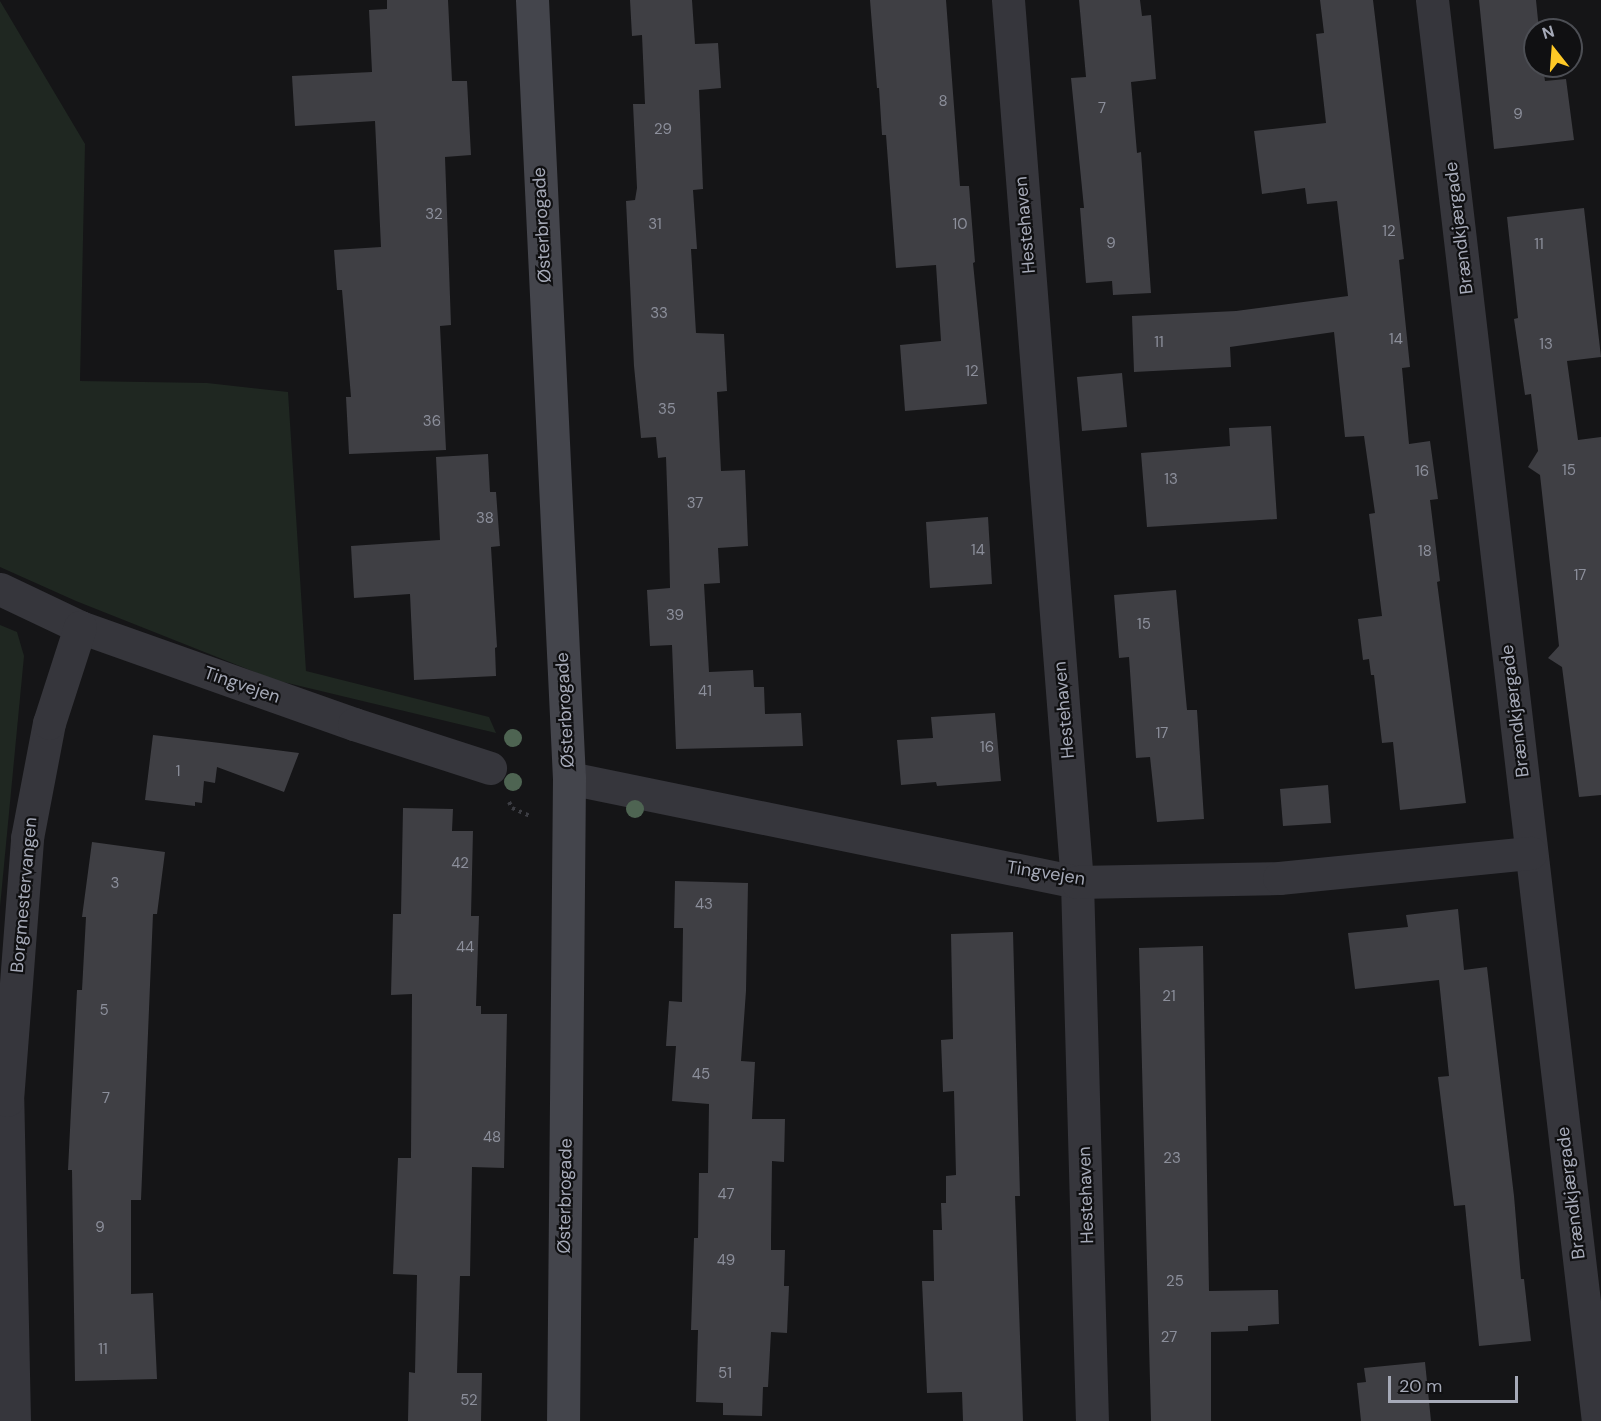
<!DOCTYPE html>
<meta charset="utf-8">
<style>
body{margin:0}
#map{position:relative;width:1601px;height:1421px;overflow:hidden;background:#151517;font-family:"DM Sans",sans-serif}
div>[style]{position:absolute}
[style*='--x']{left:calc(var(--x)*1px);top:calc(var(--y)*1px);width:calc(var(--w)*1px);rotate:calc(var(--a)*1deg)}
.green>*{inset:0;background:#1f2721}
.building>*{inset:0;background:#3f3f44}
.path>*{height:4px;margin-top:-2px;transform-origin:0;background:repeating-linear-gradient(90deg,#3c3d43 0 3px,transparent 0 7.5px)}
.street>*{height:33px;margin:-16.5px;padding:0 16.5px;transform-origin:16.5px;border-radius:16.5px;background:#36363c}
.secondary>*{height:33px;margin:-16.5px;padding:0 16.5px;transform-origin:16.5px;border-radius:16.5px;background:#44454c}
.trees>*{width:18px;height:18px;margin:-9px;border-radius:50%;background:#4e6452}
span{translate:-50% -50%;white-space:nowrap;text-align:center;line-height:1.15;-webkit-text-stroke:4.5px #101012;paint-order:stroke}
.number-label{font-size:15px;color:#8c8f9b}
.number-label span{-webkit-text-stroke-width:0}
.street-label{font-size:18px;color:#a6aab8}
.north{position:absolute;left:1523px;top:18px;width:60px;height:60px;box-sizing:border-box;background:#101012;border:2px solid #4c4e54;border-radius:50%;rotate:343deg;font-size:16px;font-weight:700;line-height:24px;text-align:center;color:#a6aab8}
.north::after{content:'';display:block;margin:auto;width:21px;height:27px;background:#fec926;clip-path:polygon(50% 0,100% 100%,50% 72%,0 100%)}
.scale{position:absolute;left:1388px;top:1376px;width:130px;height:27px;box-sizing:border-box;border:3px solid #a6aab8;border-top:0;padding-left:8px;font-size:18px;line-height:21px;white-space:nowrap;color:#a6aab8;-webkit-text-stroke:4px #101012;paint-order:stroke}
</style>
<div id="map">
<div class="green">
<i style="clip-path:polygon(0 1px,85px 144px,80px 381px,207px 383px,288px 392px,306px 671px,489px 717px,496px 733px,275px 680px,76px 601px,0 567px)"></i>
<i style="clip-path:polygon(0 625px,17px 632px,24px 656px,0 907px)"></i>
</div>
<div class="building">
<i style="clip-path:polygon(387px 0,448px 0,452px 81px,467px 81px,471px 155px,445px 157px,451px 325px,440px 326px,446px 450px,349px 454px,346px 397px,351px 397px,342px 290px,337px 290px,334px 250px,381px 247px,375px 121px,295px 126px,292px 76px,372px 72px,369px 10px,387px 9px)"></i>
<i style="clip-path:polygon(630px 0,692px 0,695px 44px,718px 43px,721px 88px,699px 90px,703px 189px,693px 190px,697px 249px,691px 249px,696px 333px,724px 334px,727px 391px,717px 392px,721px 471px,745px 470px,748px 546px,718px 548px,720px 583px,704px 584px,709px 672px,753px 670px,754px 687px,764px 687px,765px 714px,801px 713px,803px 746px,676px 749px,672px 645px,650px 646px,647px 590px,670px 588px,669px 542px,666px 457px,658px 458px,656px 437px,641px 438px,634px 366px,626px 201px,635px 200px,637px 188px,633px 104px,645px 104px,642px 35px,632px 36px)"></i>
<i style="clip-path:polygon(870px 0,946px 0,960px 186px,969px 186px,975px 262px,973px 263px,987px 404px,905px 411px,900px 345px,941px 341px,936px 265px,896px 268px,886px 135px,882px 135px,879px 88px,877px 88px)"></i>
<i style="clip-path:polygon(1079px 0,1140px 0,1142px 16px,1151px 15px,1156px 79px,1131px 82px,1137px 153px,1141px 152px,1151px 293px,1113px 295px,1112px 281px,1086px 283px,1080px 208px,1084px 208px,1071px 78px,1086px 77px)"></i>
<i style="clip-path:polygon(1320px 0,1373px 0,1404px 259px,1399px 260px,1410px 367px,1402px 368px,1409px 444px,1430px 441px,1438px 499px,1430px 500px,1440px 581px,1437px 582px,1466px 803px,1400px 810px,1393px 742px,1382px 743px,1374px 675px,1371px 675px,1369px 659px,1363px 660px,1358px 619px,1382px 616px,1369px 514px,1375px 513px,1364px 436px,1345px 437px,1334px 332px,1230px 347px,1231px 367px,1134px 372px,1132px 316px,1236px 311px,1348px 296px,1337px 201px,1307px 204px,1305px 188px,1262px 194px,1254px 131px,1326px 123px,1316px 34px,1324px 33px)"></i>
<i style="clip-path:polygon(1479px 0,1536px 0,1539px 30px,1535px 30px,1535px 66px,1543px 66px,1545px 81px,1566px 79px,1574px 140px,1494px 149px)"></i>
<i style="clip-path:polygon(1584px 208px,1601px 357px,1567px 361px,1578px 440px,1601px 437px,1601px 795px,1579px 797px,1562px 667px,1548px 658px,1559px 646px,1540px 475px,1528px 467px,1538px 451px,1531px 394px,1525px 395px,1514px 319px,1518px 318px,1507px 217px)"></i>
<i style="clip-path:polygon(1122px 373px,1127px 427px,1082px 431px,1077px 377px)"></i>
<i style="clip-path:polygon(1271px 426px,1277px 519px,1147px 527px,1141px 453px,1230px 446px,1229px 428px)"></i>
<i style="clip-path:polygon(488px 454px,490px 492px,496px 492px,500px 546px,491px 547px,497px 647px,495px 648px,496px 676px,414px 680px,410px 594px,354px 598px,351px 546px,440px 540px,436px 457px)"></i>
<i style="clip-path:polygon(988px 517px,992px 584px,930px 588px,926px 522px)"></i>
<i style="clip-path:polygon(1176px 590px,1187px 710px,1197px 710px,1204px 819px,1157px 822px,1150px 757px,1136px 758px,1129px 657px,1119px 658px,1114px 595px)"></i>
<i style="clip-path:polygon(995px 713px,1001px 781px,937px 786px,936px 782px,901px 785px,897px 740px,933px 738px,931px 717px)"></i>
<i style="clip-path:polygon(153px 735px,220px 743px,299px 753px,284px 792px,217px 767px,215px 783px,204px 781px,202px 803px,195px 802px,195px 806px,145px 800px)"></i>
<i style="clip-path:polygon(1328px 785px,1331px 823px,1283px 826px,1280px 789px)"></i>
<i style="clip-path:polygon(403px 808px,453px 809px,452px 831px,473px 831px,471px 916px,479px 916px,476px 1006px,481px 1006px,481px 1014px,507px 1014px,504px 1168px,472px 1167px,470px 1276px,460px 1276px,457px 1373px,482px 1373px,481px 1421px,408px 1421px,409px 1372px,415px 1373px,417px 1275px,393px 1274px,398px 1158px,411px 1158px,412px 994px,391px 995px,393px 914px,401px 914px)"></i>
<i style="clip-path:polygon(92px 842px,165px 852px,157px 914px,153px 914px,141px 1200px,131px 1200px,131px 1294px,153px 1293px,157px 1379px,75px 1381px,72px 1170px,68px 1170px,77px 990px,82px 990px,86px 917px,82px 917px)"></i>
<i style="clip-path:polygon(675px 881px,748px 883px,746px 991px,741px 1061px,755px 1062px,752px 1119px,785px 1119px,784px 1162px,772px 1161px,771px 1238px,771px 1250px,785px 1250px,784px 1286px,789px 1286px,787px 1333px,771px 1332px,768px 1387px,763px 1387px,762px 1416px,723px 1415px,723px 1403px,696px 1402px,698px 1330px,691px 1330px,694px 1238px,698px 1238px,699px 1173px,708px 1173px,709px 1104px,672px 1101px,676px 1046px,666px 1046px,669px 1001px,682px 1002px,683px 928px,674px 928px)"></i>
<i style="clip-path:polygon(1458px 909px,1464px 970px,1487px 967px,1514px 1196px,1521px 1279px,1524px 1279px,1531px 1341px,1479px 1346px,1465px 1205px,1454px 1206px,1438px 1077px,1449px 1076px,1439px 980px,1355px 989px,1348px 933px,1408px 927px,1406px 915px)"></i>
<i style="clip-path:polygon(1013px 932px,1020px 1196px,1015px 1196px,1023px 1421px,963px 1421px,962px 1392px,927px 1393px,922px 1281px,934px 1281px,933px 1230px,942px 1230px,941px 1203px,946px 1203px,946px 1176px,956px 1175px,954px 1091px,943px 1092px,941px 1040px,953px 1039px,951px 934px)"></i>
<i style="clip-path:polygon(1203px 946px,1209px 1291px,1278px 1290px,1279px 1324px,1248px 1326px,1248px 1331px,1211px 1332px,1211px 1421px,1151px 1421px,1139px 948px)"></i>
<i style="clip-path:polygon(1425px 1362px,1431px 1421px,1361px 1421px,1357px 1383px,1366px 1382px,1364px 1368px)"></i>
</div>
<div class="path">
<i style="--x:509;--y:802;--w:7;--a:63"></i>
<i style="--x:512;--y:808;--w:20;--a:24"></i>
</div>
<div class="street">
<i style="--x:1008;--y:0;--w:885;--a:85.53"></i>
<i style="--x:1077;--y:882;--w:539;--a:88.41"></i>
<i style="--x:1432;--y:0;--w:1431;--a:83.34"></i>
<i style="--x:0;--y:589;--w:89;--a:25.4"></i>
<i style="--x:80;--y:627;--w:291;--a:19.5"></i>
<i style="--x:354;--y:724;--w:143;--a:17.9"></i>
<i style="--x:569;--y:778;--w:519;--a:11.57"></i>
<i style="--x:1077;--y:882;--w:202;--a:-1.1"></i>
<i style="--x:1279;--y:878;--w:253;--a:-5.7"></i>
<i style="--x:14;--y:1421;--w:321;--a:-91.2"></i>
<i style="--x:7;--y:1100;--w:263;--a:-85.6"></i>
<i style="--x:27;--y:838;--w:117;--a:-79.2"></i>
<i style="--x:49;--y:723;--w:101;--a:-72.1"></i>
</div>
<div class="secondary">
<i style="--x:532;--y:0;--w:779;--a:87.28"></i>
<i style="--x:569;--y:778;--w:643;--a:90.53"></i>
</div>
<div class="trees">
<i style="left:513px;top:738px"></i>
<i style="left:513px;top:782px"></i>
<i style="left:635px;top:809px"></i>
</div>
<div class="number-label">
<span style="left:943px;top:102px">8</span>
<span style="left:1102px;top:109px">7</span>
<span style="left:1518px;top:115px">9</span>
<span style="left:663px;top:130px">29</span>
<span style="left:434px;top:215px">32</span>
<span style="left:655px;top:225px">31</span>
<span style="left:960px;top:225px">10</span>
<span style="left:1389px;top:232px">12</span>
<span style="left:1111px;top:244px">9</span>
<span style="left:1539px;top:245px">11</span>
<span style="left:659px;top:314px">33</span>
<span style="left:1396px;top:340px">14</span>
<span style="left:1159px;top:343px">11</span>
<span style="left:1546px;top:345px">13</span>
<span style="left:972px;top:372px">12</span>
<span style="left:667px;top:410px">35</span>
<span style="left:432px;top:422px">36</span>
<span style="left:1569px;top:471px">15</span>
<span style="left:1422px;top:472px">16</span>
<span style="left:1171px;top:480px">13</span>
<span style="left:695px;top:504px">37</span>
<span style="left:485px;top:519px">38</span>
<span style="left:978px;top:551px">14</span>
<span style="left:1425px;top:552px">18</span>
<span style="left:1580px;top:576px">17</span>
<span style="left:675px;top:616px">39</span>
<span style="left:1144px;top:625px">15</span>
<span style="left:705px;top:692px">41</span>
<span style="left:1162px;top:734px">17</span>
<span style="left:987px;top:748px">16</span>
<span style="left:178px;top:772px">1</span>
<span style="left:460px;top:864px">42</span>
<span style="left:115px;top:884px">3</span>
<span style="left:704px;top:905px">43</span>
<span style="left:465px;top:948px">44</span>
<span style="left:1169px;top:997px">21</span>
<span style="left:104px;top:1011px">5</span>
<span style="left:701px;top:1075px">45</span>
<span style="left:106px;top:1099px">7</span>
<span style="left:492px;top:1138px">48</span>
<span style="left:1172px;top:1159px">23</span>
<span style="left:726px;top:1195px">47</span>
<span style="left:100px;top:1228px">9</span>
<span style="left:726px;top:1261px">49</span>
<span style="left:1175px;top:1282px">25</span>
<span style="left:1169px;top:1338px">27</span>
<span style="left:103px;top:1350px">11</span>
<span style="left:725px;top:1374px">51</span>
<span style="left:469px;top:1401px">52</span>
</div>
<div class="street-label">
<span style="left:542px;top:225px;rotate:-93deg">Østerbrogade</span>
<span style="left:1025px;top:225px;rotate:-95deg">Hestehaven</span>
<span style="left:1459px;top:228px;rotate:-97deg">Brændkjærgade</span>
<span style="left:242px;top:685px;rotate:19deg">Tingvejen</span>
<span style="left:565px;top:710px;rotate:-93deg">Østerbrogade</span>
<span style="left:1064px;top:710px;rotate:-95deg">Hestehaven</span>
<span style="left:1515px;top:711px;rotate:-97deg">Brændkjærgade</span>
<span style="left:1046px;top:873px;rotate:9deg">Tingvejen</span>
<span style="left:24px;top:895px;rotate:-85deg">Borgmestervangen</span>
<span style="left:1571px;top:1193px;rotate:-97deg">Brændkjærgade</span>
<span style="left:1086px;top:1195px;rotate:-92deg">Hestehaven</span>
<span style="left:565px;top:1196px;rotate:-89deg">Østerbrogade</span>
</div>
<div class="north">N</div>
<div class="scale">20 m</div>
</div>
